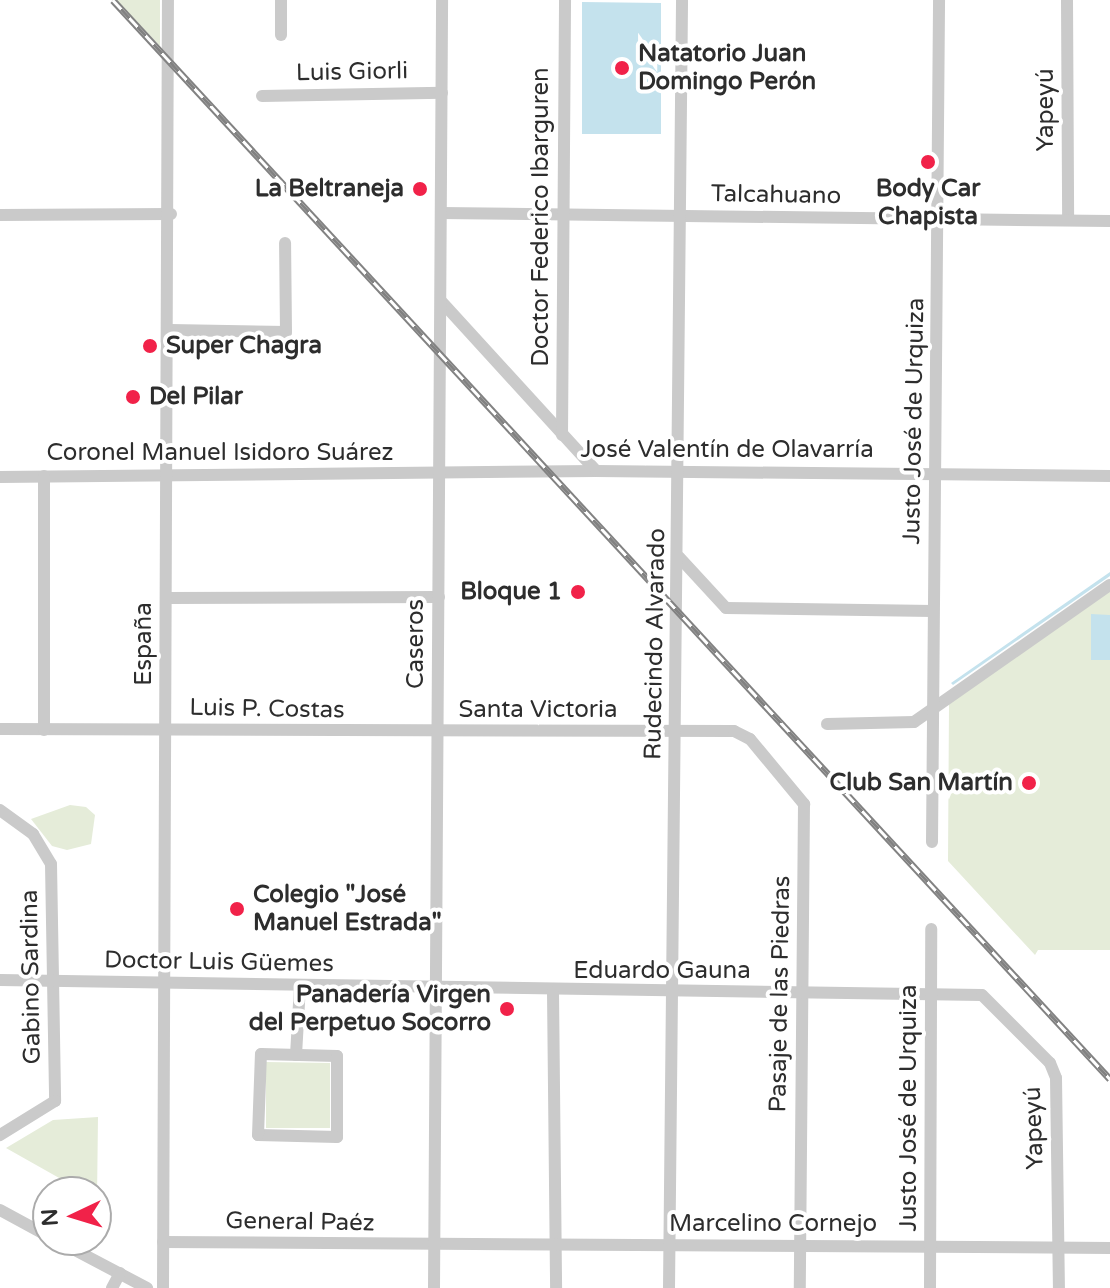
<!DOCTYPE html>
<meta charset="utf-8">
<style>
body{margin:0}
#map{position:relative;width:1110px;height:1288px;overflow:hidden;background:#fff;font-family:"Varela Round",sans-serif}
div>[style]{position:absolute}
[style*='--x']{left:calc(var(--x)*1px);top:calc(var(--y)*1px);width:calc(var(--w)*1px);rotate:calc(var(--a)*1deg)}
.green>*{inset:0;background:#e5ecd9}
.water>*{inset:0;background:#c4e2ed}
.minor>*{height:12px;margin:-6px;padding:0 6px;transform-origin:6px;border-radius:6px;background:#cacaca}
.rail>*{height:7px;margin-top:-3.5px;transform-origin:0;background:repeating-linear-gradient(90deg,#fff 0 12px,#828282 0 24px);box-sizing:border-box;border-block:2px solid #828282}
.dots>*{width:22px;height:22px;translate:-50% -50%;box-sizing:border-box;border:4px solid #fff;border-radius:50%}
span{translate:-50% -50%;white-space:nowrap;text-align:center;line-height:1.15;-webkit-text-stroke:8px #fff;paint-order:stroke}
.poi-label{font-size:24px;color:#2d2d2d;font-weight:700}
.left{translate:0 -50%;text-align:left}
.right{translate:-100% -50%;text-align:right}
.street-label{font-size:24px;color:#2d2d2d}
.north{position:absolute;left:32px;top:1176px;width:80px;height:80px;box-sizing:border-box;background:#fff;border:2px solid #ababab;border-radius:50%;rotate:266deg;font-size:22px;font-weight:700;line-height:32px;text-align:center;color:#2d2d2d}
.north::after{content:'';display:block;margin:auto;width:28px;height:36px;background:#f12249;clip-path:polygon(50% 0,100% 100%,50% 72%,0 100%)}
</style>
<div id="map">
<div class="green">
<i style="clip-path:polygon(116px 0,160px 0,160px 46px)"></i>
<i style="clip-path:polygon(1110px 591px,1110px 950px,1038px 950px,1035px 955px,948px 861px,949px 704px)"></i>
<i style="clip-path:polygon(70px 805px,86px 807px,95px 815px,91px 844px,67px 850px,52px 846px,31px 819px)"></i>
<i style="clip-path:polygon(266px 1062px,330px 1063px,330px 1128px,266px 1128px)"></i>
<i style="clip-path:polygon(98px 1117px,97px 1199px,96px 1192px,84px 1192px,6px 1148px,53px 1120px)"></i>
</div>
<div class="water">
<i style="clip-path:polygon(582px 2px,661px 3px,661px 134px,582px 134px)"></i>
<i style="clip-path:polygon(1110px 572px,1110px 576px,953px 685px,951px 683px)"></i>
<i style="clip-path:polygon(1091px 614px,1110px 615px,1110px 660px,1091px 660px)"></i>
</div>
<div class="minor">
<i style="--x:281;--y:0;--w:35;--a:90"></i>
<i style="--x:1067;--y:0;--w:220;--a:89.7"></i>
<i style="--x:262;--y:96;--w:180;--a:-1"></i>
<i style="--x:441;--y:213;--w:669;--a:0.69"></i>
<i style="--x:0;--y:215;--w:171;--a:-0.3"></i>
<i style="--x:441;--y:301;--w:230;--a:47.6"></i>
<i style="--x:170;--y:330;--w:116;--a:1"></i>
<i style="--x:286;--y:332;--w:89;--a:-90.6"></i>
<i style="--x:562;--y:435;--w:435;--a:-89.6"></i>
<i style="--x:0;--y:477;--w:596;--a:-0.58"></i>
<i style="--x:596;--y:471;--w:514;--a:0.56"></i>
<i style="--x:679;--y:557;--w:69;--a:47.3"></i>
<i style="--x:726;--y:608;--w:207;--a:0.8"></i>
<i style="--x:166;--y:598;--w:273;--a:-0.2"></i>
<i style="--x:827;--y:724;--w:87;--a:-1.3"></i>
<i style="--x:914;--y:722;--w:239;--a:-35"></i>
<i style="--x:0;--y:729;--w:734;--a:0.16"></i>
<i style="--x:734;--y:731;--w:18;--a:27"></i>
<i style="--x:750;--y:739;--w:85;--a:50.3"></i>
<i style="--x:804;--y:804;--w:484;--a:90.5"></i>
<i style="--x:44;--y:730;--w:254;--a:-90"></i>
<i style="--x:0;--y:810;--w:41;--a:36"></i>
<i style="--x:33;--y:834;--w:35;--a:59"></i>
<i style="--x:51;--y:864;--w:237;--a:89"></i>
<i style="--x:55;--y:1101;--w:65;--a:148.3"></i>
<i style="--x:932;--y:842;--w:842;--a:-89.52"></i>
<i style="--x:0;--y:980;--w:982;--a:0.88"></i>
<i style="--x:982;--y:995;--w:96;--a:45"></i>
<i style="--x:1050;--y:1063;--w:16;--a:68"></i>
<i style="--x:1056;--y:1078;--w:210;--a:89.2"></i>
<i style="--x:553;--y:992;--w:296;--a:89.4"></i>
<i style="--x:261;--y:1054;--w:76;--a:1.5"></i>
<i style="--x:337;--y:1056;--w:81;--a:90"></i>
<i style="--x:337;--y:1137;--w:79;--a:-178.5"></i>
<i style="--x:258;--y:1135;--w:81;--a:-87.9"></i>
<i style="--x:296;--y:1055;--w:70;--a:-86.7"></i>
<i style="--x:0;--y:1210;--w:55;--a:28.4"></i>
<i style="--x:56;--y:1240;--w:103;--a:27.8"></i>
<i style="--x:163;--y:1242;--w:947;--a:0.36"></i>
<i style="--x:112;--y:1288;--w:17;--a:-62"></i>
<i style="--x:163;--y:1288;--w:1288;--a:-89.78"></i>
<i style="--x:434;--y:1288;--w:1288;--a:-89.64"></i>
<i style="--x:669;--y:1288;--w:1288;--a:-89.42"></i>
<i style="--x:930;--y:1288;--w:359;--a:-89.8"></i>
</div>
<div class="rail">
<i style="--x:113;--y:0;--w:1469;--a:47.26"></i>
</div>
<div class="dots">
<i style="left:622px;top:68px;background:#f12249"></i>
<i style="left:928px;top:162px;background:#f12249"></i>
<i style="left:420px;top:189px;background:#f12249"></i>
<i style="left:150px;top:346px;background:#f12249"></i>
<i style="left:133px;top:397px;background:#f12249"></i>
<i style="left:578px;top:592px;background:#f12249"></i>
<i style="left:1029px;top:783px;background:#f12249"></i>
<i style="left:237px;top:909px;background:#f12249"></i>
<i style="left:507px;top:1009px;background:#f12249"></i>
</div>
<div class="poi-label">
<span class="left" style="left:638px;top:68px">Natatorio Juan<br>Domingo Perón</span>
<span class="right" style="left:404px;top:189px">La Beltraneja</span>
<span style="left:928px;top:203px">Body Car<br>Chapista</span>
<span class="left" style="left:166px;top:346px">Super Chagra</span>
<span class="left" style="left:149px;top:397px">Del Pilar</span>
<span class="right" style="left:562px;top:592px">Bloque 1</span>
<span class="right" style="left:1013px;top:783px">Club San Martín</span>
<span class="left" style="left:253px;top:909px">Colegio "José<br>Manuel Estrada"</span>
<span class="right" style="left:491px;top:1009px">Panadería Virgen<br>del Perpetuo Socorro</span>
</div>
<div class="street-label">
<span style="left:352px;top:72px;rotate:-1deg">Luis Giorli</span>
<span style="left:1046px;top:110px;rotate:-90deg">Yapeyú</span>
<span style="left:776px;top:195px;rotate:1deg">Talcahuano</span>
<span style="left:541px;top:217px;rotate:-90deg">Doctor Federico Ibarguren</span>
<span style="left:914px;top:421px;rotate:-89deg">Justo José de Urquiza</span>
<span style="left:727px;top:450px">José Valentín de Olavarría</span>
<span style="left:220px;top:453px">Coronel Manuel Isidoro Suárez</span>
<span style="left:144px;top:644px;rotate:-90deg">España</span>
<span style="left:416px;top:644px;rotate:-90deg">Caseros</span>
<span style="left:655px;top:644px;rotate:-89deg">Rudecindo Alvarado</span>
<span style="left:267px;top:709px;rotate:1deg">Luis P. Costas</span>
<span style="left:538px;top:710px">Santa Victoria</span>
<span style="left:219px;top:962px;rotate:1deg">Doctor Luis Güemes</span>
<span style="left:662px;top:971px">Eduardo Gauna</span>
<span style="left:31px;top:977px;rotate:-91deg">Gabino Sardina</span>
<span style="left:780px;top:994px;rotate:-89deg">Pasaje de las Piedras</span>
<span style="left:909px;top:1108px;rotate:-90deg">Justo José de Urquiza</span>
<span style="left:1034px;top:1128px;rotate:-92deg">Yapeyú</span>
<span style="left:300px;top:1222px;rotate:1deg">General Paéz</span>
<span style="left:773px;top:1224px">Marcelino Cornejo</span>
</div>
<div class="north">N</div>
</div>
